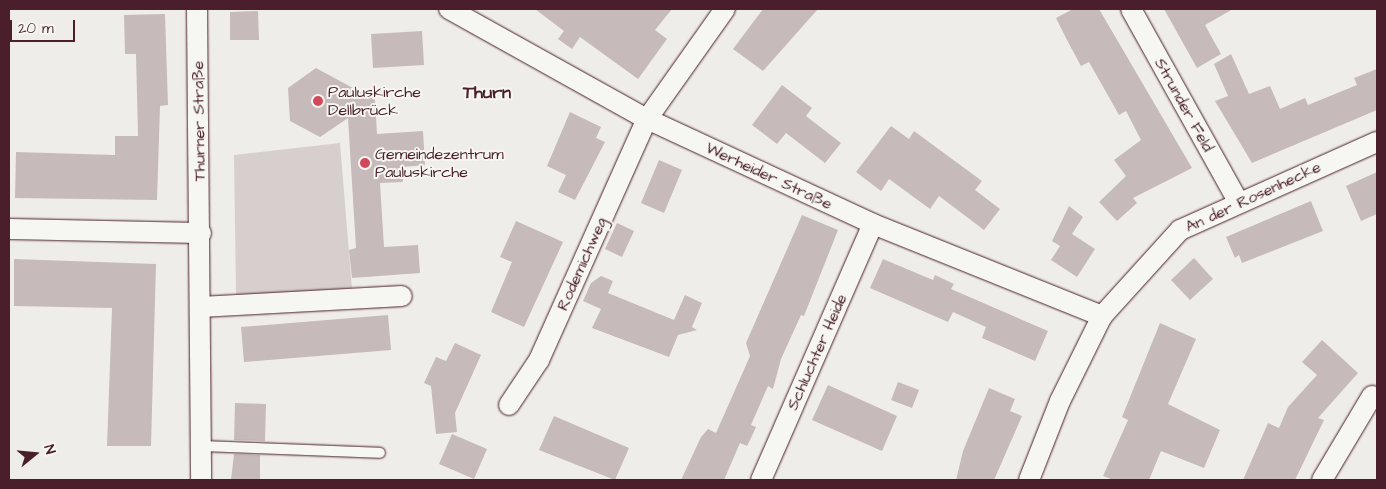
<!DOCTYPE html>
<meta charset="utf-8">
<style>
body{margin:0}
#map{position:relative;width:1386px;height:489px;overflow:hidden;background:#efedea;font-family:"Architects Daughter",sans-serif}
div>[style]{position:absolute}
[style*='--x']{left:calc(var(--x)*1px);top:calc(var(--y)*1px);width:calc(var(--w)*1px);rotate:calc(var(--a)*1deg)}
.green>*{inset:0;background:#d7cfce}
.building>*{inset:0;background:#c6babb}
.roads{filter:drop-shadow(0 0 1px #4a1f2b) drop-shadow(0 0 1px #4a1f2b)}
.lane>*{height:10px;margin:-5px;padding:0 5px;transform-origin:5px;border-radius:5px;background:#f6f6f2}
.street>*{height:20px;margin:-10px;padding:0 10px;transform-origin:10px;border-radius:10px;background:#f6f6f2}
.dots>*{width:14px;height:14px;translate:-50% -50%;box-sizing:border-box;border:2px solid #f6f6f2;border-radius:50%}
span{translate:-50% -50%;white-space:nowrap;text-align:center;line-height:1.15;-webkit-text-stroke:4px #f6f6f2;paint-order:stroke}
.poi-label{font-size:16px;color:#4a1f2b}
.left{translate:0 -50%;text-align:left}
.street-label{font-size:16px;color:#4a1f2b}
.neighbourhood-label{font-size:18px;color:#4a1f2b;font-weight:700}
.frame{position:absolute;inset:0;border:10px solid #4a1f2b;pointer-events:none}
.north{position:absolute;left:10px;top:429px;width:50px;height:50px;-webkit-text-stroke:4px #f6f6f2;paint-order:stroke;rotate:73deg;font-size:14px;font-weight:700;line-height:20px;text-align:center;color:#4a1f2b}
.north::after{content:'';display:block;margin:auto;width:18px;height:22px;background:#4a1f2b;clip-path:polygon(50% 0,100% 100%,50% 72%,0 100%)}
.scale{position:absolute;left:10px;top:20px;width:65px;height:22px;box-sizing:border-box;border:2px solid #4a1f2b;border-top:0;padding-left:6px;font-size:15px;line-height:18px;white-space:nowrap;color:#4a1f2b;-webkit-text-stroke:4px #f6f6f2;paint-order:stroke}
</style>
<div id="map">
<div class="green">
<i style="clip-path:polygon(340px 143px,352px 289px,236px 295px,234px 155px)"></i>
</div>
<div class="building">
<i style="clip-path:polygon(535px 9px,672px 9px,655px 30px,667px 39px,638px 79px,580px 37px,572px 49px,558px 39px,564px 31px)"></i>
<i style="clip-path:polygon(763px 9px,818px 9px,763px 71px,733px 49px)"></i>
<i style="clip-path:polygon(1073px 9px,1099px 9px,1192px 168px,1133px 198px,1137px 203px,1117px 221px,1099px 202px,1126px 176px,1114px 160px,1141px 140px,1126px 111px,1119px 115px,1089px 62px,1081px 66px,1067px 40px,1056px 18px)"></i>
<i style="clip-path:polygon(1164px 9px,1233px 9px,1205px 25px,1221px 54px,1197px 68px)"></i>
<i style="clip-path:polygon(258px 11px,259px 40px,230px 40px,230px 12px)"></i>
<i style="clip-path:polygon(165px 14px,168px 105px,160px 106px,157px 200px,15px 198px,16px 152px,115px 155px,115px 136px,138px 136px,136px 54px,125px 54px,124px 15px)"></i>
<i style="clip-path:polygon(422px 31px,424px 65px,373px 68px,371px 34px)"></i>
<i style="clip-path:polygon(1231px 54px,1249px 94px,1270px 86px,1280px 109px,1305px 98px,1308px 105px,1357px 85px,1354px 78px,1377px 69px,1377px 110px,1252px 163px,1215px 101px,1228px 96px,1214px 64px)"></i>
<i style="clip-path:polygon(316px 68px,375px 100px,377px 134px,423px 131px,425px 165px,402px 167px,403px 182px,380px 183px,384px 247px,418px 245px,420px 273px,352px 278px,349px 250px,356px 248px,348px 118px,320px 137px,290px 121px,288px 88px)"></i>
<i style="clip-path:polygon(782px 85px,812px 108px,806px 116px,841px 143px,825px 163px,786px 133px,777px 144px,752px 125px)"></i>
<i style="clip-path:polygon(570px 112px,601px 127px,596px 138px,605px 142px,575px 200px,558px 192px,566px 175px,547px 166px)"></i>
<i style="clip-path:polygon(891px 126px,909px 139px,914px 131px,982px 181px,975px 190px,1000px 209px,984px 230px,939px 196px,930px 209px,889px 179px,881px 191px,856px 172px)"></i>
<i style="clip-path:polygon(659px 160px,682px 170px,664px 213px,641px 203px)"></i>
<i style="clip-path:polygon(1377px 172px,1377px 214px,1361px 221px,1346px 186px)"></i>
<i style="clip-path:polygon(1311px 201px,1323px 231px,1242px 263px,1239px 255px,1235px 258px,1226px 237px)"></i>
<i style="clip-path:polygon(1069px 206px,1083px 217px,1072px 234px,1095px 249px,1077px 277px,1051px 260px,1060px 246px,1052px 241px)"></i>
<i style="clip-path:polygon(802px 215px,838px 230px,804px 316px,801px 315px,781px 359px,773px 389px,768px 386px,751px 425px,756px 427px,751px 438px,747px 446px,740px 443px,724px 480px,681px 480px,701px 437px,708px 429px,716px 433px,750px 356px,746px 343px)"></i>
<i style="clip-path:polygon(516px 221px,563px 242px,524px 327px,491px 312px,512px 262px,500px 257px)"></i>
<i style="clip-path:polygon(617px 223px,634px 231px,622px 257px,605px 249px)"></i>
<i style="clip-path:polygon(1194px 258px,1213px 279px,1190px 300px,1171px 280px)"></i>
<i style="clip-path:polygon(14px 259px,156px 264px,151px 446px,107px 446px,112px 308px,14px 306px)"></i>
<i style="clip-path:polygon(883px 259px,933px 280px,935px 275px,954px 284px,951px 289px,1048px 331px,1035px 361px,982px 338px,986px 327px,953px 312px,948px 322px,870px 288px)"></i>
<i style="clip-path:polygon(601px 276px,613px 281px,608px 293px,674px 320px,685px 295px,702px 303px,692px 327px,697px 330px,678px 335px,669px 357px,592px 328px,601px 309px,583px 301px,591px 283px)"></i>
<i style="clip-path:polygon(388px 315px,391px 350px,244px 362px,241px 327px)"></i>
<i style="clip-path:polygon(1160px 323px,1196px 339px,1168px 404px,1220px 430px,1204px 468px,1161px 451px,1149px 480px,1114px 480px,1103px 476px,1128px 420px,1122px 417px)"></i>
<i style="clip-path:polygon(1322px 340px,1358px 373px,1318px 418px,1324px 420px,1295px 480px,1243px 480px,1268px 423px,1279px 428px,1288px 407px,1317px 375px,1302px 362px)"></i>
<i style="clip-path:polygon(455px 343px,481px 355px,455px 413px,457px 432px,436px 434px,431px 386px,424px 383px,436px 357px,446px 361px)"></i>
<i style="clip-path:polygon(898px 382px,919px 390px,912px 408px,891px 400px)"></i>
<i style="clip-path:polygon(828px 385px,897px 416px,882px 451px,812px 420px)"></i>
<i style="clip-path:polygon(989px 388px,1015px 399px,1010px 411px,1022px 416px,994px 480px,956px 480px,963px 451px)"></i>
<i style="clip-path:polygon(235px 403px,266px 404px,265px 441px,234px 440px)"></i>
<i style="clip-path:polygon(554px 416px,629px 448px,615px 480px,539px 450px)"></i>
<i style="clip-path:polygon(452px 434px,487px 449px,474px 479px,439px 464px)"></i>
<i style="clip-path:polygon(234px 454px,260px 455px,260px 480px,231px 480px)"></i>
</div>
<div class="roads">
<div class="lane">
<i style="--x:201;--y:446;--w:179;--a:2.2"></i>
</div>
<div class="street">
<i style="--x:197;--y:9;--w:471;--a:89.5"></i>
<i style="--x:449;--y:9;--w:227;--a:29.1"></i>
<i style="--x:647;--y:119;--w:249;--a:24.9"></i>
<i style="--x:873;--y:224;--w:247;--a:21.9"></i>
<i style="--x:1131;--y:9;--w:220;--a:60.9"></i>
<i style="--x:9;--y:229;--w:192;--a:1.2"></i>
<i style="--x:201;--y:307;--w:201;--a:-3.1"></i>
<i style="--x:509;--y:405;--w:54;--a:-56.3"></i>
<i style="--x:539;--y:360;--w:264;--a:-65.9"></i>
<i style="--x:647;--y:119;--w:135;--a:-54.7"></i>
<i style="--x:761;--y:480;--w:279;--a:-66.4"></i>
<i style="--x:1029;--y:480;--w:85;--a:-68.6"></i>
<i style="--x:1060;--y:401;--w:95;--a:-63.7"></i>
<i style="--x:1102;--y:316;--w:116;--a:-47.8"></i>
<i style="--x:1180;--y:230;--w:216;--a:-24.1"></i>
<i style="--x:1322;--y:480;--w:98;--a:-59.2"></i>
</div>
</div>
<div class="dots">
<i style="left:318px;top:101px;background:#d1495b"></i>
<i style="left:365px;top:163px;background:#d1495b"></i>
</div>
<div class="poi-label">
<span class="left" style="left:328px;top:101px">Pauluskirche<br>Dellbrück</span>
<span class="left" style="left:375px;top:163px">Gemeindezentrum<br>Pauluskirche</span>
</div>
<div class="street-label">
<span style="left:1184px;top:105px;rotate:61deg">Strunder Feld</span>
<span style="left:199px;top:121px;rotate:-91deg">Thurner Straße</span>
<span style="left:769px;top:176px;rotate:25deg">Werheider Straße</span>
<span style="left:1253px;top:197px;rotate:-25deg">An der Rosenhecke</span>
<span style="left:582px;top:264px;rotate:-66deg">Rodemichweg</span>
<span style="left:817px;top:352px;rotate:-66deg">Schluchter Heide</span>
</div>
<div class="neighbourhood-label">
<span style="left:487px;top:93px">Thurn</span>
</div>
<div class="frame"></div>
<div class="north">N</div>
<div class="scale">20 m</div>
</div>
